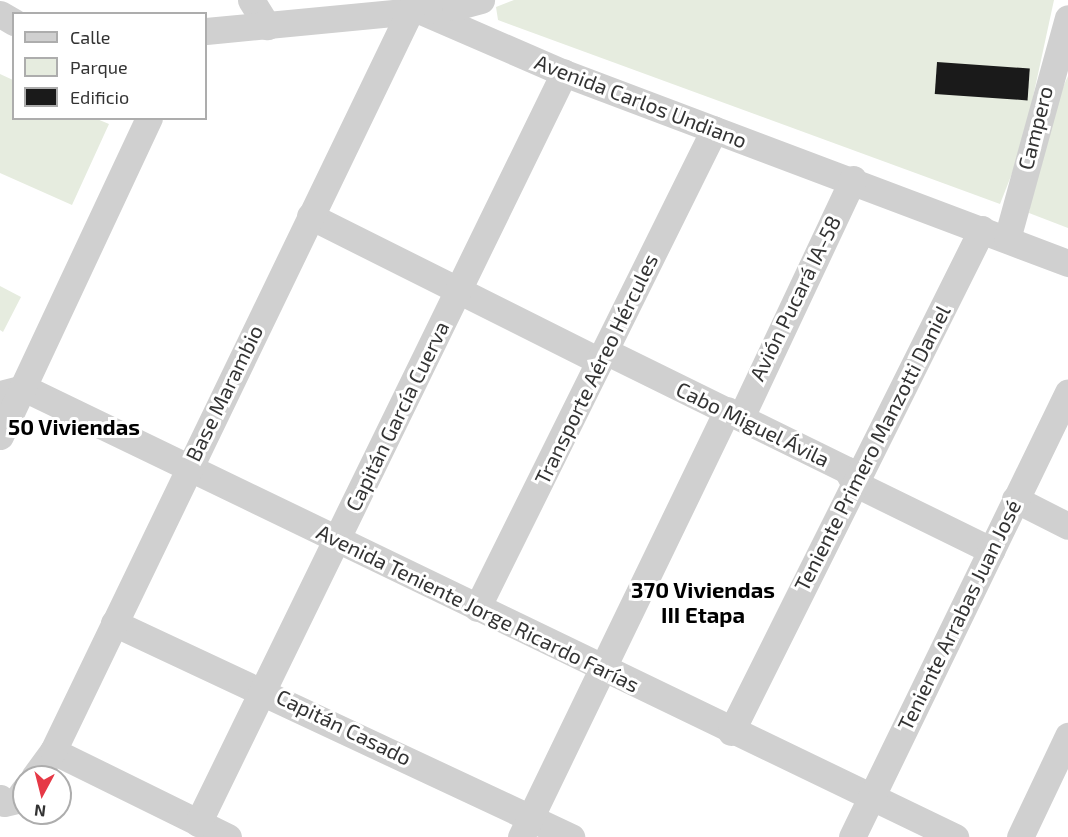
<!DOCTYPE html>
<meta charset="utf-8">
<style>
body{margin:0}
#map{position:relative;width:1068px;height:837px;overflow:hidden;background:#fff;font-family:"Exo 2",sans-serif}
div>[style]{position:absolute}
[style*='--x']{left:calc(var(--x)*1px);top:calc(var(--y)*1px);width:calc(var(--w)*1px);rotate:calc(var(--a)*1deg)}
.green>*{inset:0;background:#e6ecdf}
.building>*{inset:0;background:#1a1a1a;transform-origin:0 0}
.minor>*{height:27px;margin:-13.5px;padding:0 13.5px;transform-origin:13.5px;border-radius:13.5px;background:#d0d0d0}
span{translate:-50% -50%;white-space:nowrap;text-align:center;line-height:1.15;-webkit-text-stroke:6px #fff;paint-order:stroke}
.street-label{font-size:21px;color:#333}
.neighbourhood-label{font-size:22px;color:#000;font-weight:700}
.legend{position:absolute;left:12px;top:12px;width:195px;height:108px;box-sizing:border-box;background:#fff;border:2px solid #adadad;margin:0;padding:8px 10px;list-style:none;font-size:18px;color:#333}
.legend li{display:flex;align-items:center;gap:12px;height:30px}
.legend b{width:30px;border:2px solid #adadad}
.north{position:absolute;left:12px;top:765px;width:60px;height:60px;box-sizing:border-box;background:#fff;border:2px solid #adadad;border-radius:50%;rotate:187deg;font-size:16px;font-weight:700;line-height:24px;text-align:center;color:#333}
.north::after{content:'';display:block;margin:auto;width:21px;height:27px;background:#e63946;clip-path:polygon(50% 0,100% 100%,50% 72%,0 100%)}
</style>
<div id="map">
<div class="green">
<i style="clip-path:polygon(514px 0,1054px 0,1022px 148px,1000px 204px,498px 20px,496px 7px)"></i>
<i style="clip-path:polygon(0 74px,13px 80px,14px 118px,97px 119px,109px 124px,72px 205px,0 173px)"></i>
<i style="clip-path:polygon(1068px 76px,1068px 228px,1029px 213px,1041px 136px)"></i>
<i style="clip-path:polygon(0 286px,21px 297px,3px 332px,0 330px)"></i>
</div>
<div class="building">
<i style="left:937px;top:62px;width:93px;height:32px;rotate:4deg"></i>
</div>
<div class="minor">
<i style="--x:251;--y:0;--w:31;--a:58"></i>
<i style="--x:412;--y:7;--w:166;--a:23.5"></i>
<i style="--x:564;--y:73;--w:539;--a:20.66"></i>
<i style="--x:0;--y:14;--w:16;--a:30"></i>
<i style="--x:206;--y:31;--w:250;--a:-5.5"></i>
<i style="--x:455;--y:7;--w:27;--a:-15"></i>
<i style="--x:310;--y:216;--w:324;--a:26.6"></i>
<i style="--x:1007;--y:239;--w:229;--a:-74.6"></i>
<i style="--x:605;--y:351;--w:270;--a:26.2"></i>
<i style="--x:847;--y:470;--w:15;--a:62"></i>
<i style="--x:854;--y:483;--w:153;--a:26.1"></i>
<i style="--x:0;--y:394;--w:25;--a:-14"></i>
<i style="--x:24;--y:388;--w:1034;--a:25.75"></i>
<i style="--x:741;--y:417;--w:263;--a:-64.8"></i>
<i style="--x:0;--y:436;--w:351;--a:-64.9"></i>
<i style="--x:1015;--y:499;--w:59;--a:27"></i>
<i style="--x:477;--y:608;--w:534;--a:-63.63"></i>
<i style="--x:114;--y:623;--w:505;--a:25.09"></i>
<i style="--x:731;--y:732;--w:562;--a:-63.48"></i>
<i style="--x:53;--y:751;--w:195;--a:26.2"></i>
<i style="--x:34;--y:777;--w:32;--a:-54"></i>
<i style="--x:53;--y:751;--w:826;--a:-64.24"></i>
<i style="--x:0;--y:798;--w:6;--a:51"></i>
<i style="--x:4;--y:803;--w:13;--a:-13"></i>
<i style="--x:17;--y:800;--w:12;--a:-55"></i>
<i style="--x:198;--y:823;--w:835;--a:-63.99"></i>
<i style="--x:521;--y:837;--w:474;--a:-64.2"></i>
<i style="--x:852;--y:837;--w:494;--a:-64.1"></i>
<i style="--x:1020;--y:837;--w:112;--a:-64.6"></i>
</div>
<div class="street-label">
<span style="left:641px;top:101px;rotate:21deg">Avenida Carlos Undiano</span>
<span style="left:1035px;top:128px;rotate:-76deg">Campero</span>
<span style="left:795px;top:298px;rotate:-64deg">Avión Pucará IA-58</span>
<span style="left:596px;top:369px;rotate:-64deg">Transporte Aéreo Hércules</span>
<span style="left:224px;top:393px;rotate:-64deg">Base Marambio</span>
<span style="left:397px;top:416px;rotate:-64deg">Capitán García Cuerva</span>
<span style="left:753px;top:424px;rotate:26deg">Cabo Miguel Ávila</span>
<span style="left:872px;top:448px;rotate:-63deg">Teniente Primero Manzotti Daniel</span>
<span style="left:478px;top:608px;rotate:26deg">Avenida Teniente Jorge Ricardo Farías</span>
<span style="left:959px;top:615px;rotate:-64deg">Teniente Arrabas Juan José</span>
<span style="left:344px;top:727px;rotate:26deg">Capitán Casado</span>
</div>
<div class="neighbourhood-label">
<span style="left:74px;top:427px">50 Viviendas</span>
<span style="left:703px;top:602px">370 Viviendas<br>III Etapa</span>
</div>
<ul class="legend">
<li><b style="height:8px;background:#d0d0d0"></b>Calle</li>
<li><b style="height:16px;background:#e6ecdf"></b>Parque</li>
<li><b style="height:16px;background:#1a1a1a"></b>Edificio</li>
</ul>
<div class="north">N</div>
</div>
